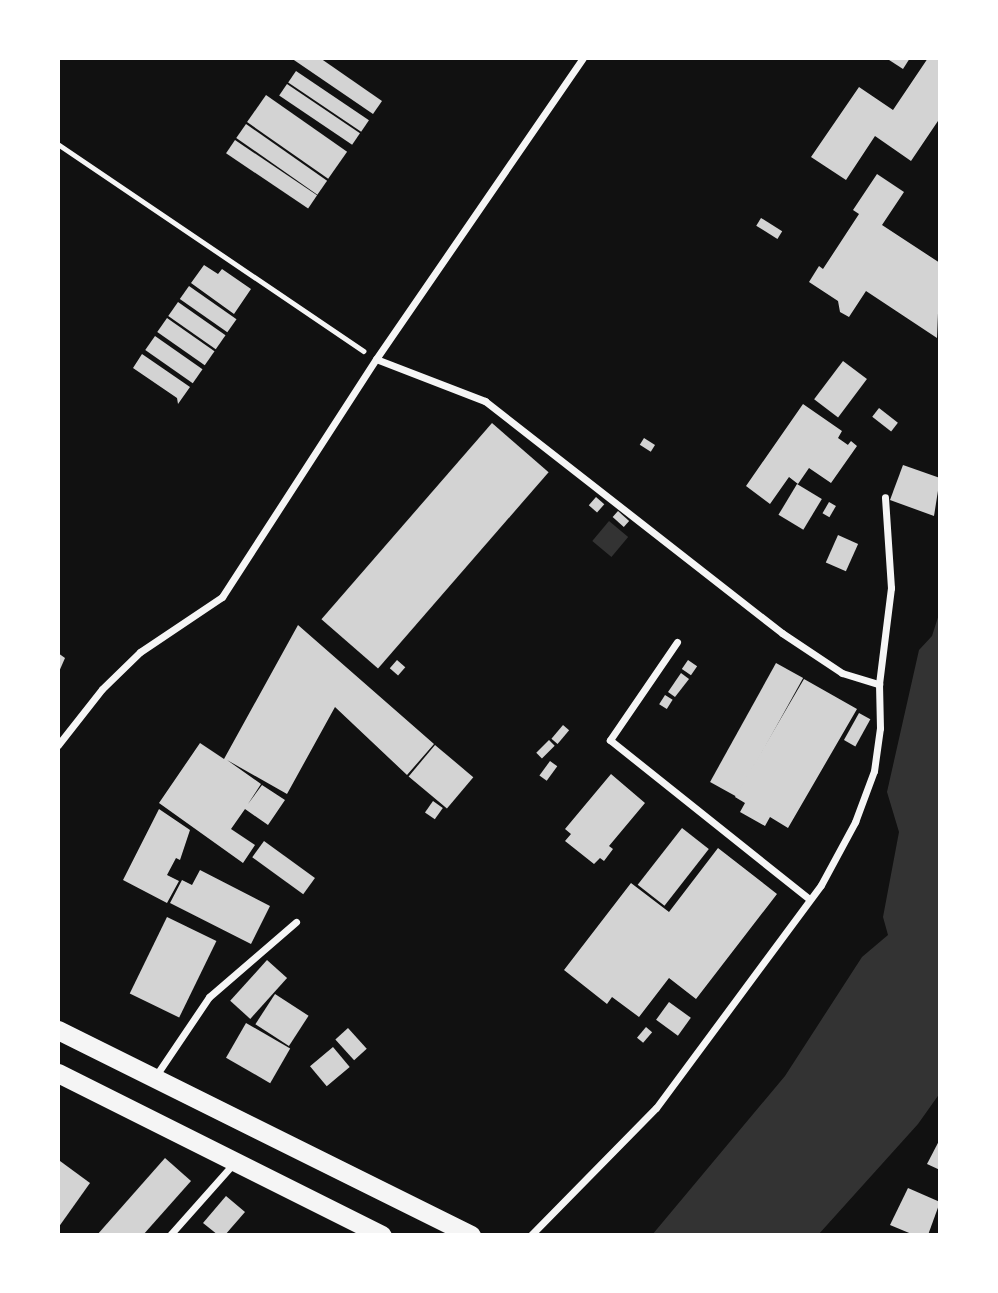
<!DOCTYPE html>
<style>
body{margin:0}
#map{position:relative;width:998px;height:1293px;overflow:hidden;background:#111;font-family:"Golos Text",sans-serif}
div>[style]{position:absolute}
[style*='--x']{left:calc(var(--x)*1px);top:calc(var(--y)*1px);width:calc(var(--w)*1px);rotate:calc(var(--a)*1deg)}
.water>*{inset:0;background:#333;transform-origin:0 0}
.building>*{inset:0;background:#d3d3d3;transform-origin:0 0}
.path>*{height:4.5px;margin:-2.25px;padding:0 2.25px;transform-origin:2.25px;border-radius:2.25px;background:#f5f5f5}
.minor>*{height:7px;margin:-3.5px;padding:0 3.5px;transform-origin:3.5px;border-radius:3.5px;background:#f5f5f5}
.trunk>*{height:19px;margin:-9.5px;padding:0 9.5px;transform-origin:9.5px;border-radius:9.5px;background:#f5f5f5}
span{translate:-50% -50%;white-space:nowrap;text-align:center;line-height:1.15;-webkit-text-stroke:7px #fff;paint-order:stroke}
.frame{position:absolute;inset:0;border:60px solid #fff;pointer-events:none}
</style>
<div id="map">
<div class="water">
<i style="left:609px;top:521px;width:25px;height:26px;rotate:40deg"></i>
<i style="clip-path:polygon(940px 611px,940px 1093px,918px 1124px,818px 1235px,652px 1235px,785px 1076px,862px 957px,888px 935px,883px 917px,899px 832px,887px 792px,919px 650px,932px 636px)"></i>
</div>
<div class="building">
<i style="clip-path:polygon(291px 58px,320px 58px,382px 101px,373px 114px)"></i>
<i style="clip-path:polygon(886px 58px,910px 58px,903px 69px)"></i>
<i style="clip-path:polygon(928px 58px,940px 58px,940px 118px,911px 161px,875px 136px,846px 180px,811px 157px,859px 87px,893px 110px)"></i>
<i style="left:296px;top:71px;width:88px;height:14px;rotate:34deg"></i>
<i style="left:287px;top:84px;width:88px;height:14px;rotate:34deg"></i>
<i style="left:266px;top:95px;width:99px;height:33px;rotate:35deg"></i>
<i style="left:246px;top:124px;width:99px;height:17px;rotate:35deg"></i>
<i style="left:235px;top:140px;width:99px;height:16px;rotate:34deg"></i>
<i style="clip-path:polygon(877px 174px,904px 192px,882px 225px,940px 263px,937px 338px,866px 291px,849px 317px,840px 312px,838px 301px,809px 282px,819px 266px,823px 269px,859px 214px,853px 210px)"></i>
<i style="left:761px;top:218px;width:25px;height:9px;rotate:32deg"></i>
<i style="clip-path:polygon(204px 265px,218px 274px,222px 269px,251px 289px,234px 314px,191px 283px)"></i>
<i style="left:189px;top:286px;width:58px;height:16px;rotate:35deg"></i>
<i style="left:178px;top:302px;width:58px;height:17px;rotate:35deg"></i>
<i style="left:167px;top:318px;width:58px;height:17px;rotate:35deg"></i>
<i style="left:155px;top:336px;width:58px;height:17px;rotate:35deg"></i>
<i style="clip-path:polygon(142px 354px,190px 387px,178px 404px,177px 398px,133px 368px)"></i>
<i style="left:843px;top:361px;width:30px;height:48px;rotate:37deg"></i>
<i style="clip-path:polygon(803px 404px,842px 431px,838px 438px,848px 445px,843px 451px,851px 441px,857px 446px,831px 483px,809px 468px,798px 484px,789px 477px,770px 504px,746px 486px)"></i>
<i style="left:879px;top:408px;width:24px;height:11px;rotate:38deg"></i>
<i style="left:492px;top:423px;width:75px;height:260px;rotate:41deg"></i>
<i style="left:644px;top:438px;width:13px;height:8px;rotate:32deg"></i>
<i style="clip-path:polygon(903px 465px,940px 478px,934px 516px,890px 500px)"></i>
<i style="left:797px;top:484px;width:29px;height:36px;rotate:31deg"></i>
<i style="left:596px;top:497px;width:11px;height:11px;rotate:41deg"></i>
<i style="left:829px;top:502px;width:8px;height:13px;rotate:30deg"></i>
<i style="left:618px;top:511px;width:15px;height:8px;rotate:42deg"></i>
<i style="left:838px;top:535px;width:22px;height:30px;rotate:24deg"></i>
<i style="clip-path:polygon(298px 625px,434px 744px,407px 775px,335px 707px,287px 794px,227px 760px,261px 784px,248px 804px,262px 785px,285px 800px,268px 825px,245px 809px,231px 829px,255px 845px,243px 863px,159px 803px,200px 743px,224px 759px)"></i>
<i style="clip-path:polygon(58px 653px,65px 658px,58px 674px)"></i>
<i style="left:397px;top:660px;width:11px;height:11px;rotate:41deg"></i>
<i style="left:688px;top:660px;width:11px;height:11px;rotate:34deg"></i>
<i style="left:776px;top:663px;width:31px;height:136px;rotate:29deg"></i>
<i style="clip-path:polygon(681px 673px,689px 679px,675px 697px,668px 692px)"></i>
<i style="clip-path:polygon(804px 679px,857px 709px,788px 828px,770px 817px,765px 826px,740px 812px,745px 803px,735px 797px)"></i>
<i style="left:665px;top:695px;width:9px;height:11px;rotate:32deg"></i>
<i style="left:859px;top:713px;width:13px;height:31px;rotate:29deg"></i>
<i style="left:563px;top:725px;width:8px;height:18px;rotate:40deg"></i>
<i style="left:549px;top:740px;width:8px;height:18px;rotate:45deg"></i>
<i style="left:435px;top:745px;width:50px;height:41px;rotate:40deg"></i>
<i style="left:550px;top:761px;width:9px;height:18px;rotate:36deg"></i>
<i style="clip-path:polygon(611px 774px,645px 803px,609px 846px,613px 849px,604px 861px,600px 858px,594px 864px,565px 841px,571px 834px,565px 829px)"></i>
<i style="left:433px;top:801px;width:12px;height:14px;rotate:35deg"></i>
<i style="clip-path:polygon(159px 809px,190px 830px,180px 860px,176px 858px,167px 875px,179px 881px,167px 903px,123px 880px)"></i>
<i style="left:682px;top:828px;width:34px;height:72px;rotate:38deg"></i>
<i style="left:264px;top:841px;width:63px;height:20px;rotate:36deg"></i>
<i style="clip-path:polygon(718px 848px,777px 894px,696px 999px,669px 978px,639px 1017px,612px 997px,607px 1004px,564px 970px,631px 883px,669px 912px)"></i>
<i style="clip-path:polygon(200px 870px,270px 906px,251px 944px,170px 903px,182px 880px,192px 885px)"></i>
<i style="left:167px;top:917px;width:55px;height:85px;rotate:26deg"></i>
<i style="left:267px;top:960px;width:27px;height:55px;rotate:42deg"></i>
<i style="left:275px;top:994px;width:40px;height:36px;rotate:33deg"></i>
<i style="left:669px;top:1002px;width:27px;height:22px;rotate:36deg"></i>
<i style="left:246px;top:1023px;width:51px;height:40px;rotate:30deg"></i>
<i style="left:646px;top:1027px;width:8px;height:14px;rotate:40deg"></i>
<i style="left:348px;top:1028px;width:28px;height:17px;rotate:48deg"></i>
<i style="left:333px;top:1047px;width:26px;height:30px;rotate:50deg"></i>
<i style="clip-path:polygon(940px 1139px,940px 1170px,927px 1164px)"></i>
<i style="clip-path:polygon(165px 1158px,191px 1181px,143px 1235px,97px 1235px)"></i>
<i style="clip-path:polygon(60px 1161px,90px 1183px,58px 1228px,58px 1164px)"></i>
<i style="clip-path:polygon(908px 1188px,940px 1202px,928px 1235px,914px 1235px,890px 1225px)"></i>
<i style="clip-path:polygon(226px 1196px,245px 1212px,225px 1235px,218px 1235px,203px 1223px)"></i>
</div>
<div class="path">
<i style="--x:58;--y:144;--w:369;--a:34.1"></i>
</div>
<div class="minor">
<i style="--x:376;--y:359;--w:117;--a:21.1"></i>
<i style="--x:485;--y:401;--w:377;--a:38"></i>
<i style="--x:782;--y:633;--w:72;--a:33.7"></i>
<i style="--x:842;--y:673;--w:39;--a:17"></i>
<i style="--x:677;--y:642;--w:119;--a:124.4"></i>
<i style="--x:610;--y:740;--w:255;--a:38.6"></i>
<i style="--x:58;--y:745;--w:71;--a:-51.8"></i>
<i style="--x:102;--y:689;--w:53;--a:-44.2"></i>
<i style="--x:140;--y:652;--w:99;--a:-33.9"></i>
<i style="--x:222;--y:597;--w:283;--a:-57.1"></i>
<i style="--x:376;--y:359;--w:365;--a:-55.5"></i>
<i style="--x:155;--y:1077;--w:97;--a:-56"></i>
<i style="--x:209;--y:997;--w:115;--a:-40.8"></i>
<i style="--x:170;--y:1235;--w:95;--a:-48.4"></i>
<i style="--x:531;--y:1235;--w:178;--a:-45.5"></i>
<i style="--x:656;--y:1108;--w:277;--a:-53.5"></i>
<i style="--x:821;--y:885;--w:72;--a:-61.6"></i>
<i style="--x:855;--y:822;--w:54;--a:-69.6"></i>
<i style="--x:874;--y:771;--w:43;--a:-82.1"></i>
<i style="--x:880;--y:728;--w:44;--a:-91.3"></i>
<i style="--x:879;--y:684;--w:97;--a:-82.9"></i>
<i style="--x:891;--y:588;--w:91;--a:-93.8"></i>
</div>
<div class="trunk">
<i style="--x:58;--y:1030;--w:461;--a:26.4"></i>
<i style="--x:58;--y:1073;--w:362;--a:26.6"></i>
</div>
<div class="frame"></div>
</div>
